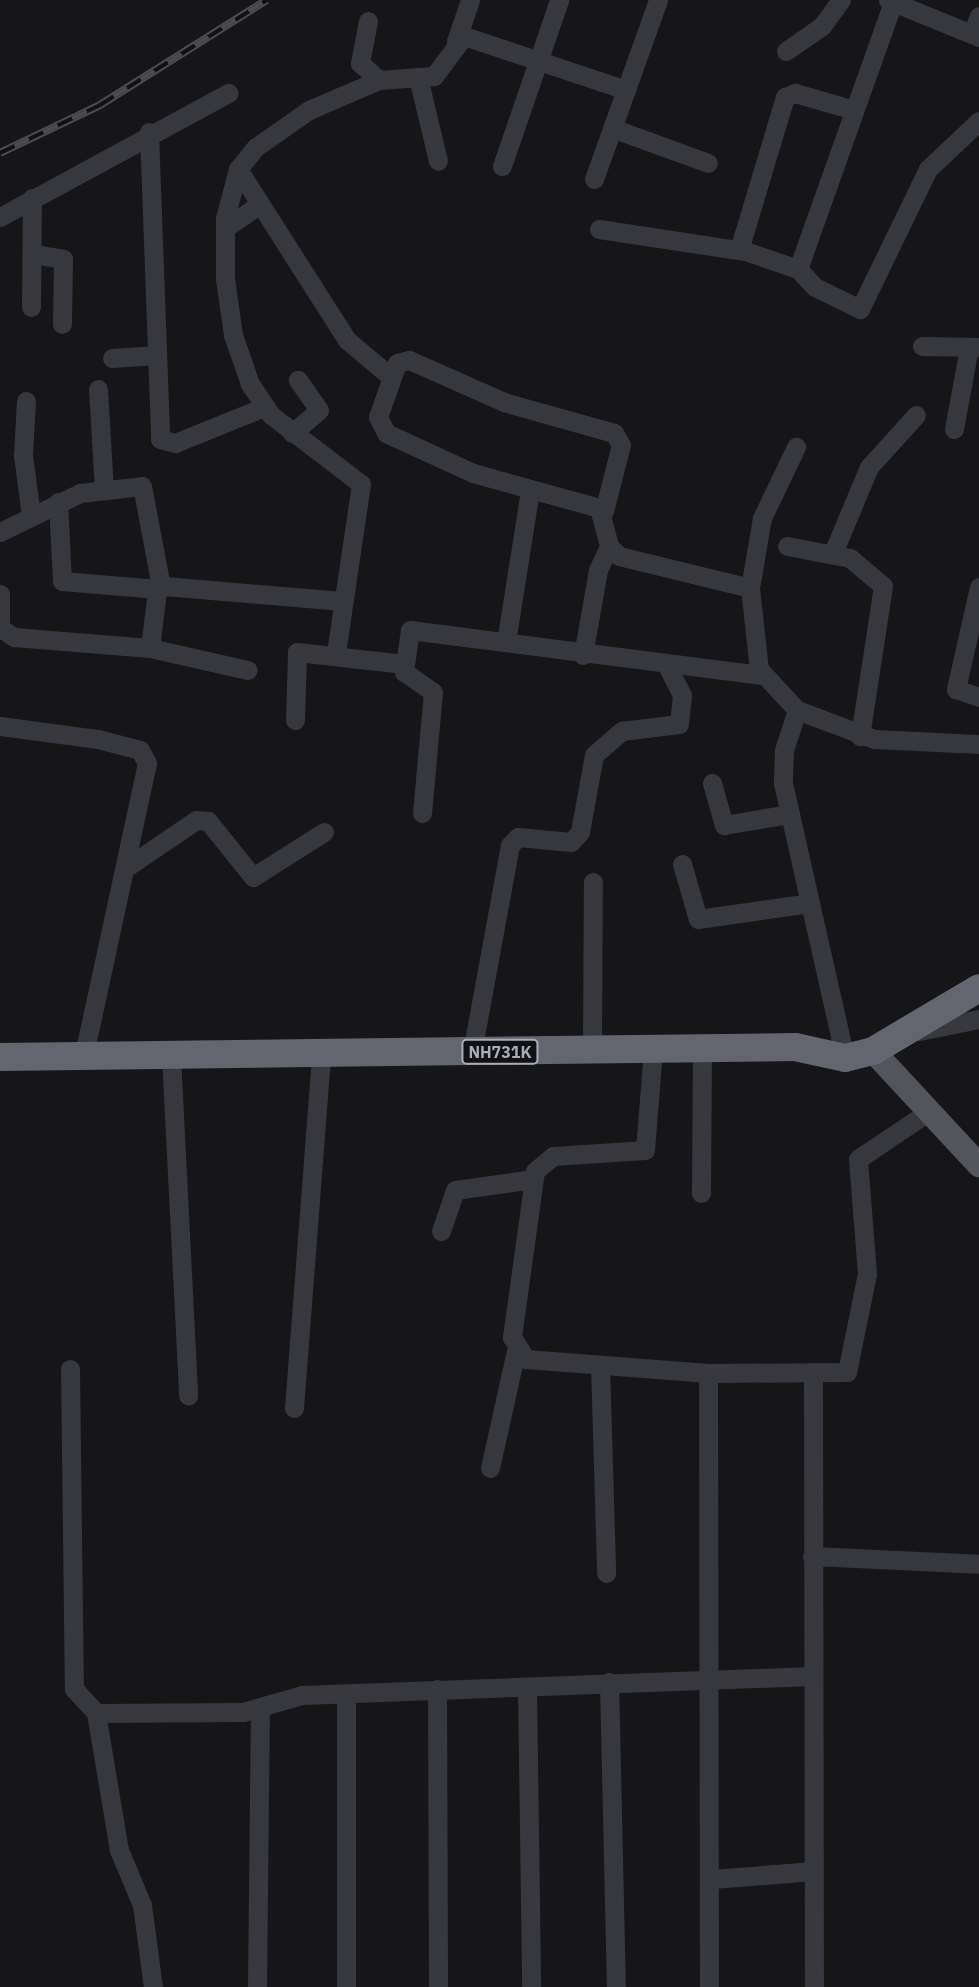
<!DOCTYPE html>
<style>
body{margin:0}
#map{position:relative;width:979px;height:1987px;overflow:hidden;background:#161618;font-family:"IBM Plex Sans",sans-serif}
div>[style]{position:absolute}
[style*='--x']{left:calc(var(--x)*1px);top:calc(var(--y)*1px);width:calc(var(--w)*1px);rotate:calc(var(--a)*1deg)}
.minor>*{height:19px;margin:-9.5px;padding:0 9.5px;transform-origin:9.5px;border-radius:9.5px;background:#37383d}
.major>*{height:24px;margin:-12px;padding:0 12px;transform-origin:12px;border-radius:12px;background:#53555c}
.highway>*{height:28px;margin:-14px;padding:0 14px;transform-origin:14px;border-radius:14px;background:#63666e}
.rail>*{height:8px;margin-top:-4px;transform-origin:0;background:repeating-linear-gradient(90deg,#111113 0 16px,#4a4c52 0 32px);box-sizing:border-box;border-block:2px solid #4a4c52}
span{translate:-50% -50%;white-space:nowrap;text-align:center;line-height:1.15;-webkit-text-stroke:6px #111113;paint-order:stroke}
.shield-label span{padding:2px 5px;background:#111113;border:2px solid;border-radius:5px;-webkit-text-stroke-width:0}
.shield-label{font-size:16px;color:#a8adb8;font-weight:700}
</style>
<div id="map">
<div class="minor">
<i style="--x:888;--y:0;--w:98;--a:22.1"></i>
<i style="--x:368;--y:21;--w:43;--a:100.8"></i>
<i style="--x:360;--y:63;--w:25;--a:42"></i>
<i style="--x:972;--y:34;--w:19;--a:-69"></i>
<i style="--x:456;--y:41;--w:43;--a:-71.1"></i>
<i style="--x:786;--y:51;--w:44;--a:-34.8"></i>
<i style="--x:822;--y:26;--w:32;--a:-54"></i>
<i style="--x:418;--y:77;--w:86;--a:76.6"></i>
<i style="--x:612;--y:128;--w:102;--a:20"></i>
<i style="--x:149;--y:132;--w:307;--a:87.9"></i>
<i style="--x:160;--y:439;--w:16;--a:15"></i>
<i style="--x:175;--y:443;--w:96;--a:-22"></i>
<i style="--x:502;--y:166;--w:176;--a:-71"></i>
<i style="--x:238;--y:169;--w:203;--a:57.5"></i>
<i style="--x:347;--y:340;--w:57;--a:40.1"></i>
<i style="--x:594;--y:179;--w:190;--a:-70.3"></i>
<i style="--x:0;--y:217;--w:260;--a:-28.5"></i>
<i style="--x:225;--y:228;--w:42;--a:-34.4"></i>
<i style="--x:599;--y:229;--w:148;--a:8.6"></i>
<i style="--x:745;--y:251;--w:56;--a:18.8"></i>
<i style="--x:798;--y:269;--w:25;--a:47"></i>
<i style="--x:815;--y:287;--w:50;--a:26.1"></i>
<i style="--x:860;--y:309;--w:156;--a:-64.1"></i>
<i style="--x:928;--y:169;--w:70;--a:-43.3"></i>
<i style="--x:739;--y:250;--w:160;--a:-73.3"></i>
<i style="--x:785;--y:97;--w:11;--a:-22"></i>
<i style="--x:795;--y:93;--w:61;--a:16.1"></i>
<i style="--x:33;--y:254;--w:30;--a:9"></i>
<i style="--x:63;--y:259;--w:65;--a:90.9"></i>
<i style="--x:798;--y:269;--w:283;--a:-70.4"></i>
<i style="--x:31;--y:307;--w:109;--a:-89.5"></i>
<i style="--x:922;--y:346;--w:57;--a:1"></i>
<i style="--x:112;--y:358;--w:44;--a:-3.9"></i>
<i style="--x:98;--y:389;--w:100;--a:86.6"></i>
<i style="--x:26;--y:401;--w:54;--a:93.2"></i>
<i style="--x:23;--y:455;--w:62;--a:82.5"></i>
<i style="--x:954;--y:429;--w:83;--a:-79.6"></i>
<i style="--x:292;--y:433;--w:35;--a:-40"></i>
<i style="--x:319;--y:410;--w:37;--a:-125"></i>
<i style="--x:58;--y:502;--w:79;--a:87.1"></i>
<i style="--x:62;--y:581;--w:96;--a:4.8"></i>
<i style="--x:604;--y:511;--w:68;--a:-75.6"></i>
<i style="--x:621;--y:445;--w:14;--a:-120"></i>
<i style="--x:614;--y:433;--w:114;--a:-164.3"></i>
<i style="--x:504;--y:402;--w:104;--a:-156.1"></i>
<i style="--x:409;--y:360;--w:12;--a:166"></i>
<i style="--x:397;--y:363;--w:57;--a:109.4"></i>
<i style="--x:378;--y:417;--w:18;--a:63"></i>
<i style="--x:386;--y:433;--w:96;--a:24.7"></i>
<i style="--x:473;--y:473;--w:131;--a:15.5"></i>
<i style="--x:599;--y:508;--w:39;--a:75"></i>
<i style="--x:609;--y:546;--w:14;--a:45"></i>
<i style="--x:619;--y:556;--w:135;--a:13.7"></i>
<i style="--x:750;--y:588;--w:81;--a:83.7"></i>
<i style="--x:759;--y:669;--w:56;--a:47.2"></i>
<i style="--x:797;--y:710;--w:82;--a:20.6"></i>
<i style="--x:874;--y:739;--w:105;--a:2.7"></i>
<i style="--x:0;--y:532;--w:89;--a:-26"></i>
<i style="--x:80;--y:493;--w:62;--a:-6.4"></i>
<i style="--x:142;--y:486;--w:103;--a:79.3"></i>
<i style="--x:787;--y:546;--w:64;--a:10.8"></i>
<i style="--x:850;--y:558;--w:43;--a:40.3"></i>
<i style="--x:883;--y:586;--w:152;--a:98.7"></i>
<i style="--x:833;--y:553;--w:93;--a:-67.3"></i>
<i style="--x:869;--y:467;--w:70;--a:-47.9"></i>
<i style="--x:979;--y:587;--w:105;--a:102.7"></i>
<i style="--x:956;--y:689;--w:24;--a:19"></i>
<i style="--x:750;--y:588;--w:71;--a:-80.3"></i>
<i style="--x:762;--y:518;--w:79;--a:-64.4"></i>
<i style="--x:0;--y:594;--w:28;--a:90"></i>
<i style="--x:0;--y:628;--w:17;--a:33"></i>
<i style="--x:14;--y:637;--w:136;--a:4.6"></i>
<i style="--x:150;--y:648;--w:100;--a:12.7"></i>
<i style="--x:506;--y:642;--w:154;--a:-81"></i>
<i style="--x:150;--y:648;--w:57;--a:-83"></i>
<i style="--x:157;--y:591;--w:9;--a:-36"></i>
<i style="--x:164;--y:586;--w:179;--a:4.8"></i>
<i style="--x:336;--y:653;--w:171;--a:-81.6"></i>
<i style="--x:361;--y:484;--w:113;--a:-142.5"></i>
<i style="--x:271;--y:415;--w:37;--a:-124"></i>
<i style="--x:250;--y:384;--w:52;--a:-109.1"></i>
<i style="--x:233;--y:335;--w:57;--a:-98.1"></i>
<i style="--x:225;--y:279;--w:61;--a:-90"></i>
<i style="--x:225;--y:218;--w:51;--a:-75.1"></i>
<i style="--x:238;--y:169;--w:28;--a:-51"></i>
<i style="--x:256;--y:147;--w:65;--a:-34.9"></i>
<i style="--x:309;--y:110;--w:76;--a:-23.2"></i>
<i style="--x:379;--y:80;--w:55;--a:-4.2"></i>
<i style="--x:434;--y:76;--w:50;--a:-53.1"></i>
<i style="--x:464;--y:36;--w:171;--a:18.4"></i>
<i style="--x:583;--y:655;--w:86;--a:-80"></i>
<i style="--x:598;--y:570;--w:26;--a:-65"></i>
<i style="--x:797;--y:710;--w:42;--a:108"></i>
<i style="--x:784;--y:750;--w:33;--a:92"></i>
<i style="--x:783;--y:783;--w:282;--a:77.3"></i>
<i style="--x:295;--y:720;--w:68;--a:-88.3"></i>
<i style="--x:297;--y:652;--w:108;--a:6.4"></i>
<i style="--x:0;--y:726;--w:99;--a:7.6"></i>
<i style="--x:98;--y:739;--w:43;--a:14.7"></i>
<i style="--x:140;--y:750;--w:15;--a:62"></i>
<i style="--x:147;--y:763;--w:302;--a:102.2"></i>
<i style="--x:712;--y:783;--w:44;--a:74.1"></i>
<i style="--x:724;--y:825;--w:67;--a:-9.5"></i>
<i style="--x:422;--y:813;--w:121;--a:-84.8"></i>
<i style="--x:433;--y:692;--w:35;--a:-145"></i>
<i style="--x:404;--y:672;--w:42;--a:-81.9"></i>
<i style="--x:410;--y:630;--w:355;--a:7.3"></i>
<i style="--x:682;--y:864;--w:57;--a:73.8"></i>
<i style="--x:698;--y:919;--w:113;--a:-8.1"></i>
<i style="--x:124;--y:869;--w:87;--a:-34.2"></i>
<i style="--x:196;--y:820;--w:12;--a:5"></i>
<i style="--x:208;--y:821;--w:72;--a:51.2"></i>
<i style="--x:253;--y:877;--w:84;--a:-32.4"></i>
<i style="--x:919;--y:1031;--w:61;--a:-11.3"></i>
<i style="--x:592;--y:1050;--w:168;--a:-89.7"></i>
<i style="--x:653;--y:1050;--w:100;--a:94.6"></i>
<i style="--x:645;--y:1150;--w:92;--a:176.3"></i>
<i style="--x:553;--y:1156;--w:23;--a:140"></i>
<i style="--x:535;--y:1171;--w:168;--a:97.9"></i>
<i style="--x:512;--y:1337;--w:26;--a:58"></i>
<i style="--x:526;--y:1359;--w:183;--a:4.4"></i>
<i style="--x:708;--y:1373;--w:139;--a:-0.4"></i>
<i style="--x:847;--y:1372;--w:100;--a:-78.5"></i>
<i style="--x:867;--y:1274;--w:115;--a:-94.5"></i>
<i style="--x:858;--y:1159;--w:84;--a:-33.9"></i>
<i style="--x:472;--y:1052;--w:210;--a:-79.6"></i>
<i style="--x:510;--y:845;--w:11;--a:-45"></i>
<i style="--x:518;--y:837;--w:53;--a:5.4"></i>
<i style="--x:571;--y:842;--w:13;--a:-48"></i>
<i style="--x:580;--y:832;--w:78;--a:-79.7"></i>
<i style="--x:594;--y:755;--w:37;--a:-41"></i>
<i style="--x:622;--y:731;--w:57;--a:-7"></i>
<i style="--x:679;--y:724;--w:29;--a:-84"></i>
<i style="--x:682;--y:695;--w:33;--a:-117"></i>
<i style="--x:171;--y:1056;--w:340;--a:87.1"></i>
<i style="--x:701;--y:1193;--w:144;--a:-89.6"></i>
<i style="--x:441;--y:1231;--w:43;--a:-71.1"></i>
<i style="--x:455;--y:1190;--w:79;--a:-8"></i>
<i style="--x:600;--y:1365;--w:208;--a:88.3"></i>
<i style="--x:70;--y:1369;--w:320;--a:89.3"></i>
<i style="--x:74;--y:1689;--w:33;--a:47"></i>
<i style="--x:96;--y:1713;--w:147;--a:-0.4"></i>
<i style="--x:243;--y:1712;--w:61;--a:-16.1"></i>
<i style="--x:302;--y:1695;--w:510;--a:-2.13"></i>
<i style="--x:708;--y:1373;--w:614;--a:89.91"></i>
<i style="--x:813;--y:1375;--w:612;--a:89.91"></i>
<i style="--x:294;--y:1408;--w:353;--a:-85.6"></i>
<i style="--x:490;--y:1468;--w:120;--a:-77.5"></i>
<i style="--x:812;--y:1556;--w:167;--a:2.7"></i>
<i style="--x:609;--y:1682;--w:305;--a:88.7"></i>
<i style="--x:527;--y:1687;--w:300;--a:89.2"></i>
<i style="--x:437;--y:1689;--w:298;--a:89.8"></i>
<i style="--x:96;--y:1713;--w:139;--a:80.5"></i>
<i style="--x:119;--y:1850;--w:60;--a:67.3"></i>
<i style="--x:142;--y:1905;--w:83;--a:82.4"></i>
<i style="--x:712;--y:1879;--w:102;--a:-4.5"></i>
<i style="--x:257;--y:1987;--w:279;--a:-89.4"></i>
<i style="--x:346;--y:1987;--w:293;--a:-90"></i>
</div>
<div class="major">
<i style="--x:873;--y:1051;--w:156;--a:47.1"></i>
</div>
<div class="highway">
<i style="--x:0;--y:1057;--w:795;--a:-0.72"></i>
<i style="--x:795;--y:1047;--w:51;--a:12.4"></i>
<i style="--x:845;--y:1058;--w:29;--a:-14"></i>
<i style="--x:873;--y:1051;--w:123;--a:-30.7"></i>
</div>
<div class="rail">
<i style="--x:0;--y:153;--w:111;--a:-25.6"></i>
<i style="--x:100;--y:105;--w:197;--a:-32.2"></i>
</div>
<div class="shield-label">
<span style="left:500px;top:1052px">NH731K</span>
</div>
</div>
